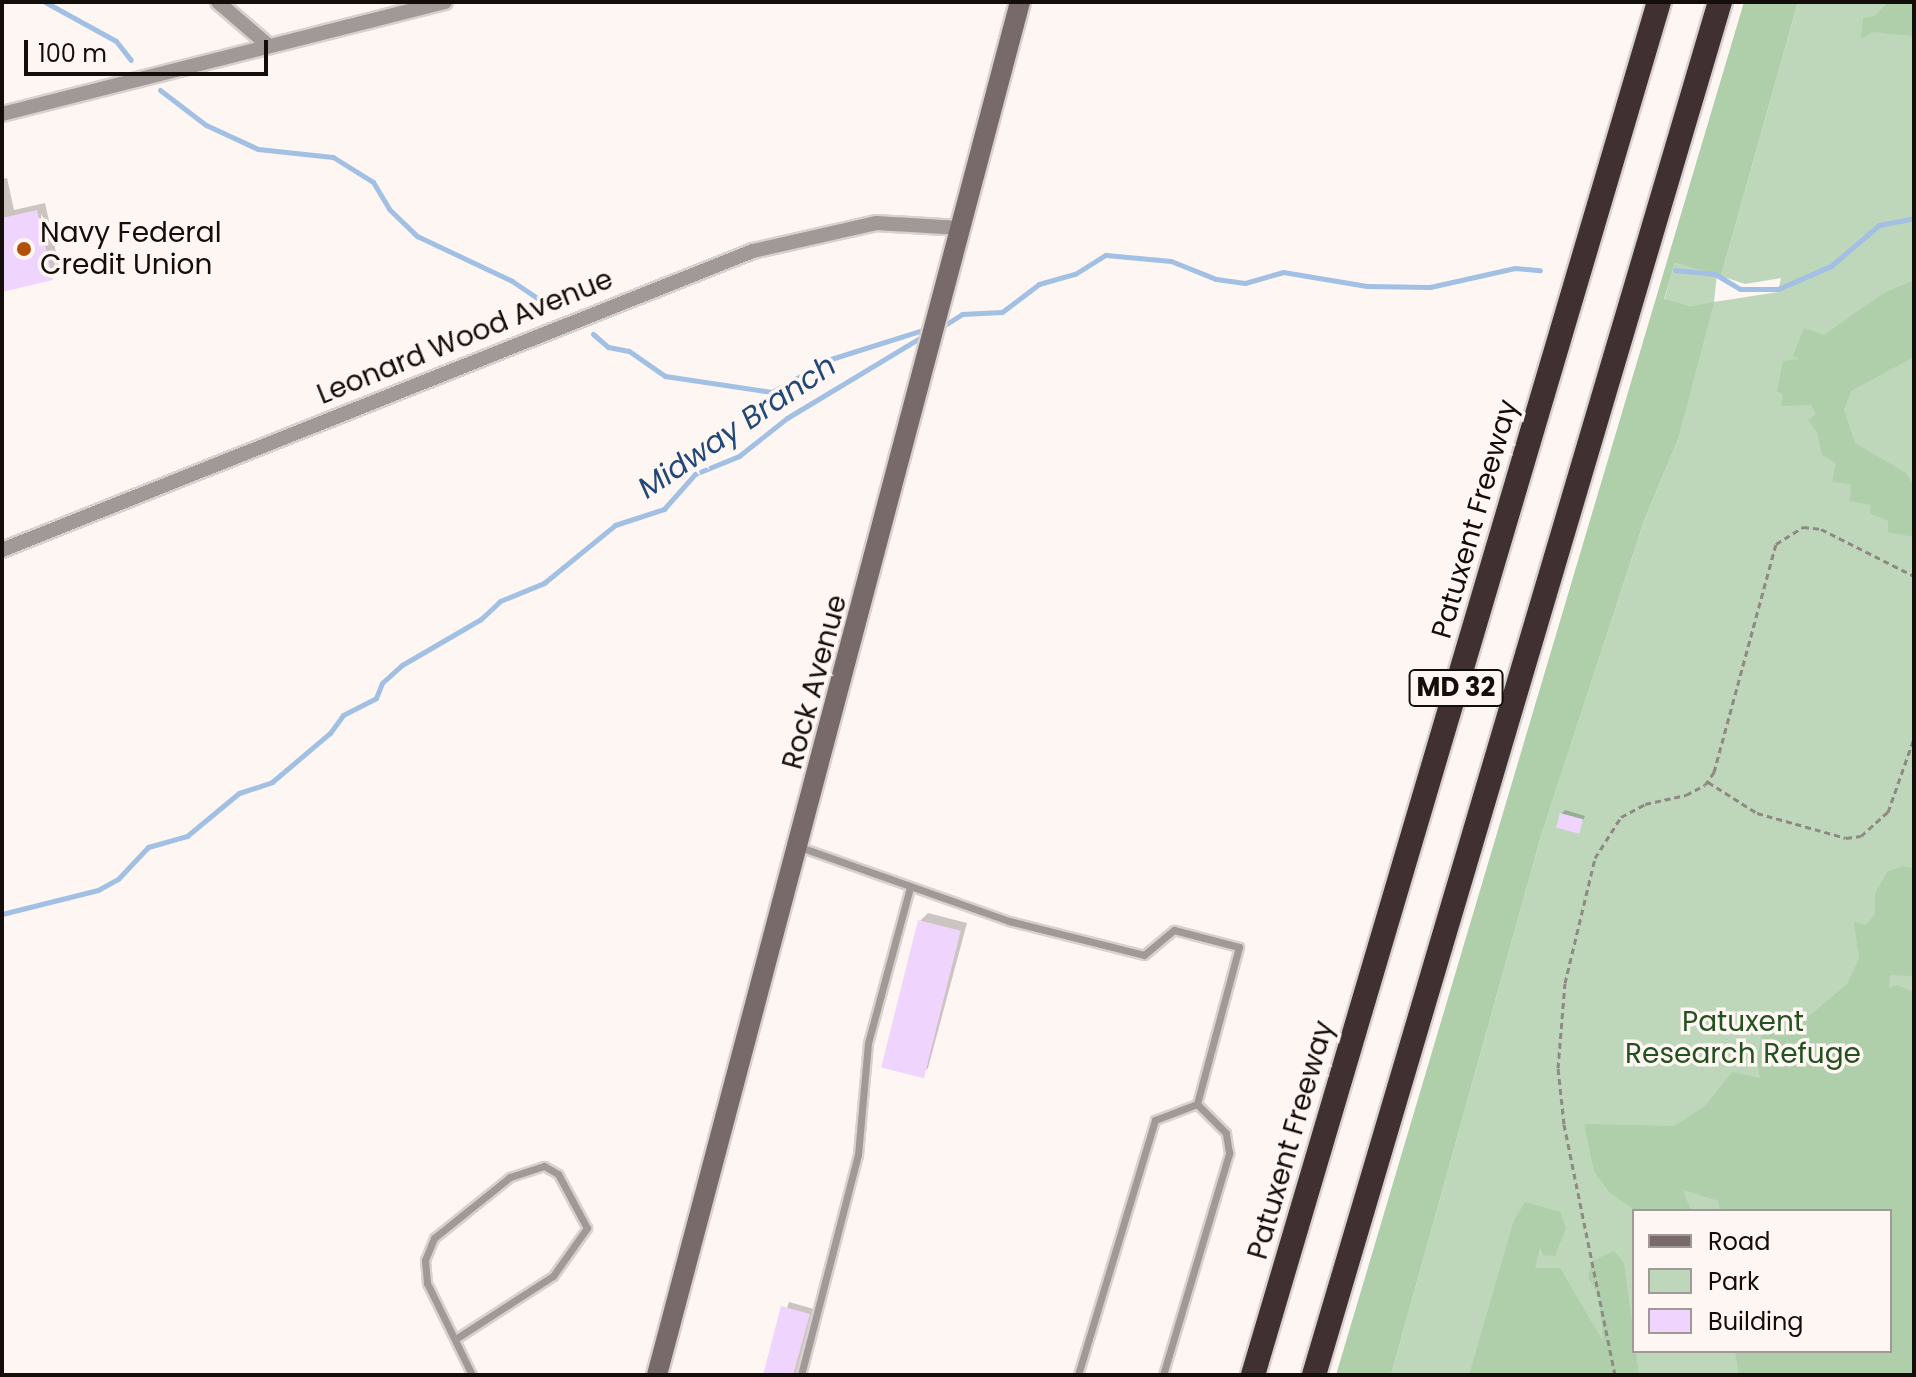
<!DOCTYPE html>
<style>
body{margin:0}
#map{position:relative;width:1916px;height:1377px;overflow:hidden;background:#fef6f2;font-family:Poppins,sans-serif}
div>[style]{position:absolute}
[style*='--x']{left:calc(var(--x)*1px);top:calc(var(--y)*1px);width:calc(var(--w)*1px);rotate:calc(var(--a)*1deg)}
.green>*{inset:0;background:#bed7ba}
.forest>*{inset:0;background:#aecfaa}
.shadow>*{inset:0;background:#0003}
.stream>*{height:5px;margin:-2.5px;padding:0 2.5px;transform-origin:2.5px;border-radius:2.5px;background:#a2bfe4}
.building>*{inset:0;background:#efd5fe;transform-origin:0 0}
.path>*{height:3px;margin-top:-1.5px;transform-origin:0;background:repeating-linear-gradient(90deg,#8f8885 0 6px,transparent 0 10px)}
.roads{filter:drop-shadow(2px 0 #d9d1cd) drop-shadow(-2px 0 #d9d1cd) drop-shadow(0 2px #d9d1cd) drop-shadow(0 -2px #d9d1cd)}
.lane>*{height:7px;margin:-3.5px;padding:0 3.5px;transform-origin:3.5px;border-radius:3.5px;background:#a19898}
.street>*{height:14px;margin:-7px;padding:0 7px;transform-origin:7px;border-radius:7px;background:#a19898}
.secondary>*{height:20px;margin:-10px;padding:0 10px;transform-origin:10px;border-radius:10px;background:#786a6b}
.highway>*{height:24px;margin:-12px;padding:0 12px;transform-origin:12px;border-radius:12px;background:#413032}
.dots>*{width:22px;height:22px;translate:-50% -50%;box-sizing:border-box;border:4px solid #fef6f2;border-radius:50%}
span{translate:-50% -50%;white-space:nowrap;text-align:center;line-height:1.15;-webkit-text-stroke:7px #fef6f2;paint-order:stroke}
.shield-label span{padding:2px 6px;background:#fef6f2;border:2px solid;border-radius:6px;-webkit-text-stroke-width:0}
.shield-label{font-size:26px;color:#140e0b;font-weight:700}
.poi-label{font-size:28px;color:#140e0b}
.left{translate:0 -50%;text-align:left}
.street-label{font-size:28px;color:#140e0b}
.park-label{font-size:28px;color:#245120}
.water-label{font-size:30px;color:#214878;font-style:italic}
.frame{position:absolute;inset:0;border:4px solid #140e0b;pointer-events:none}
.legend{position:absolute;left:1632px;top:1209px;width:260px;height:144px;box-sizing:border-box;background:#fef6f2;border:2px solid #a09996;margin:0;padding:10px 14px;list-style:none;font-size:24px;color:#140e0b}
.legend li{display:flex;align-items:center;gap:16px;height:40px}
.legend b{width:40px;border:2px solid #a09996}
.scale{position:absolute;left:24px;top:40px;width:244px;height:36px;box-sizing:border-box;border:4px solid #140e0b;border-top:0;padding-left:10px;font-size:24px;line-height:28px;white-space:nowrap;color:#140e0b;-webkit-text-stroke:6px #fef6f2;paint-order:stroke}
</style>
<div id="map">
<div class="green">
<i style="clip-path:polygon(evenodd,1798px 2px,1914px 2px,1914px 1375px,1391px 1375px,1541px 836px,1644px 521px,1679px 437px,1713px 303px,1690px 306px,1664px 300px,1675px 263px,1717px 274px,1714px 302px,1778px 292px,1781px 278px,1745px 284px,1721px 276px,1798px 2px,1634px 1211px,1890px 1211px,1890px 1351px,1634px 1351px,1634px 1211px)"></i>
</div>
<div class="forest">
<i style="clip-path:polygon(1744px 2px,1798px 2px,1721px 276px,1675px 263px,1664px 299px,1690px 306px,1714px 302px,1679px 437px,1644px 521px,1541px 836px,1391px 1375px,1336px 1375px)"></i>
<i style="clip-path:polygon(1888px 2px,1914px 2px,1914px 36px,1873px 32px,1861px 39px,1863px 18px,1875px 16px)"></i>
<i style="clip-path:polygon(1914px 280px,1914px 357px,1851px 391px,1844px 410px,1855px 443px,1906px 473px,1914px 486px,1914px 537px,1888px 532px,1888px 521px,1870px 513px,1871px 505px,1850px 501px,1851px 484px,1832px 482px,1836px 463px,1822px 455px,1817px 432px,1808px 420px,1816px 414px,1811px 405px,1781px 406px,1783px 395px,1777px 391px,1783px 361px,1800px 359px,1793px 356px,1804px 328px,1824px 335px,1882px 294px)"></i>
<i style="clip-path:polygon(1903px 866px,1914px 869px,1914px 976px,1890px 975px,1889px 988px,1897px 985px,1914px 992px,1914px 1375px,1739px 1375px,1735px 1351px,1890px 1351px,1890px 1211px,1719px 1211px,1719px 1201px,1683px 1190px,1691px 1211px,1636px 1211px,1609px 1192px,1594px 1171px,1584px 1124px,1674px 1126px,1705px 1106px,1732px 1072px,1760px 1078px,1757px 1060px,1762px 1034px,1796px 1027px,1847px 984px,1859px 959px,1854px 922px,1866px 925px,1875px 914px,1875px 894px,1887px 872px)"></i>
<i style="clip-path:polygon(1525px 1202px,1560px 1212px,1566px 1228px,1555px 1256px,1543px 1255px,1540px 1247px,1535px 1268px,1560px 1268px,1603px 1341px,1599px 1295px,1588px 1278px,1592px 1261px,1614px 1251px,1624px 1263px,1639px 1375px,1469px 1375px,1514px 1220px)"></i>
</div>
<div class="shadow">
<i style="clip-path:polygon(7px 178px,14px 210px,45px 203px,60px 270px,52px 278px,2px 290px,2px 179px)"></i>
<i style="clip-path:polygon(1565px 810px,1585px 816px,1578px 832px,1561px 814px)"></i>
<i style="clip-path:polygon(928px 913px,967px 923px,928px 1068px,920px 1076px,920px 921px)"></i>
<i style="clip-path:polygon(789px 1302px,814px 1309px,796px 1375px,765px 1375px)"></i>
</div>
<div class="stream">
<i style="--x:45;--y:2;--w:81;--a:28.8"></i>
<i style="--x:116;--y:41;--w:24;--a:52"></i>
<i style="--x:160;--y:90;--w:58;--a:37.3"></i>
<i style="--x:206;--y:125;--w:57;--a:24.8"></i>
<i style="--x:258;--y:149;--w:75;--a:6.1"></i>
<i style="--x:333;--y:157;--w:47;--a:32"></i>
<i style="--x:373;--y:182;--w:31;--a:59"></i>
<i style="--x:389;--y:209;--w:39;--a:44"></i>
<i style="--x:417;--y:236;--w:105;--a:25.3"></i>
<i style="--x:512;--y:281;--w:52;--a:34"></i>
<i style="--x:1675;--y:270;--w:40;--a:5.7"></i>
<i style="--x:1715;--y:274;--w:29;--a:31"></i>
<i style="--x:1740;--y:289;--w:38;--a:0"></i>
<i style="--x:1778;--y:289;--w:58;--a:-23.5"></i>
<i style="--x:1831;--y:266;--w:63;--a:-40.5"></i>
<i style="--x:1879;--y:225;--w:36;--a:-11"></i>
<i style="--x:940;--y:328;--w:26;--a:-32"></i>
<i style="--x:962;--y:314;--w:40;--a:-2.9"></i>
<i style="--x:1002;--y:312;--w:46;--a:-37.1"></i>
<i style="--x:1039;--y:284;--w:37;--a:-16"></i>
<i style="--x:1075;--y:274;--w:36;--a:-32"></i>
<i style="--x:1106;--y:255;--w:65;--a:5.3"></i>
<i style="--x:1171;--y:261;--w:48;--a:21.8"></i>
<i style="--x:1216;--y:279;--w:29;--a:8"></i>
<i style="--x:1245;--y:283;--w:40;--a:-16"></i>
<i style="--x:1283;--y:272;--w:85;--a:9.5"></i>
<i style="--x:1367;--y:286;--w:63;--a:0.9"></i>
<i style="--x:1430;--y:287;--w:87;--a:-12.6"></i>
<i style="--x:1515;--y:268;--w:25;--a:5"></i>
<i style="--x:593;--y:334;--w:20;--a:41"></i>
<i style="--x:608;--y:347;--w:21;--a:11"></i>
<i style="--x:629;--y:351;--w:44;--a:34.8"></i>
<i style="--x:665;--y:376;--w:108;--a:8.5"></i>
<i style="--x:772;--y:392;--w:68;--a:-29.2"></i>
<i style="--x:831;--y:359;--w:100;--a:-17.5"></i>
<i style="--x:2;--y:914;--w:99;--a:-14"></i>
<i style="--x:98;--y:890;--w:23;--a:-29"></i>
<i style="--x:118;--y:879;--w:44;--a:-46.8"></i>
<i style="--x:148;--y:847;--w:41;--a:-15.8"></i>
<i style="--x:187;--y:836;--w:67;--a:-39.6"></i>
<i style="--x:239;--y:793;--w:35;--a:-18"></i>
<i style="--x:272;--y:782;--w:76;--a:-40.2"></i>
<i style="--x:330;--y:733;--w:22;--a:-54"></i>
<i style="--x:343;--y:715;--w:37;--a:-27"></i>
<i style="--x:376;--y:698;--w:16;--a:-68"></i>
<i style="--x:382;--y:683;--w:27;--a:-42"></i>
<i style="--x:402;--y:665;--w:91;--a:-30.2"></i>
<i style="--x:481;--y:619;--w:26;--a:-43"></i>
<i style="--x:500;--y:601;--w:48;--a:-22.2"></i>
<i style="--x:544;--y:583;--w:92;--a:-39.2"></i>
<i style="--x:615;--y:525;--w:52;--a:-18.1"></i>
<i style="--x:664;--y:509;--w:47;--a:-48.5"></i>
<i style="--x:695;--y:474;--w:48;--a:-22.2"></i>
<i style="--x:739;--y:456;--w:61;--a:-38.4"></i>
<i style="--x:787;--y:418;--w:165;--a:-31.1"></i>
</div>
<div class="building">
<i style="clip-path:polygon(37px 210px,53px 280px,2px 292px,2px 218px)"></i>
<i style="left:1560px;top:813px;width:24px;height:15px;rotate:15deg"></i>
<i style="left:918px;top:920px;width:44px;height:152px;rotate:14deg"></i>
<i style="clip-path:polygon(781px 1306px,810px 1314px,793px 1375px,763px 1375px)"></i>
</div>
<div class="path">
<i style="--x:1708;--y:782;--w:58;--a:32.3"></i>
<i style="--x:1757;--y:813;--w:92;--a:15.7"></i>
<i style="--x:1846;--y:838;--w:15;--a:-8"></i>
<i style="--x:1861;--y:836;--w:36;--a:-42"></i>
<i style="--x:1888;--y:812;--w:78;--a:-70.6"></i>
<i style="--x:1615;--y:1375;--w:256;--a:-101.5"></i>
<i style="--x:1564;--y:1124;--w:56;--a:-96.1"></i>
<i style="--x:1558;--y:1068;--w:85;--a:-85.3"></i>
<i style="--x:1565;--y:983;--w:129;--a:-76.5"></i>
<i style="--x:1595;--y:858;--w:49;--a:-57.6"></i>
<i style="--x:1621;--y:817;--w:27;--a:-28"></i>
<i style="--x:1645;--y:804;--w:42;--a:-12.4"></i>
<i style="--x:1686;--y:795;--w:21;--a:-28"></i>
<i style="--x:1705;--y:785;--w:16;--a:-55"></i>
<i style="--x:1714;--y:772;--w:236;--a:-74.8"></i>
<i style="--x:1776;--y:544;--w:32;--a:-32"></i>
<i style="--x:1803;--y:527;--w:18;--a:6"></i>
<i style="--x:1821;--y:529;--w:104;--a:26.8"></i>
</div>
<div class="roads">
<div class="lane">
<i style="--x:800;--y:847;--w:222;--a:19.5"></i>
<i style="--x:1009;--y:921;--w:139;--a:14.1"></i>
<i style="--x:1144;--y:955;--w:39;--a:-40"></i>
<i style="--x:1174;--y:930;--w:67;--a:14.7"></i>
<i style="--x:1239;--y:947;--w:163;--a:105"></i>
<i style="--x:457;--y:1338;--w:114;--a:-32.9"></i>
<i style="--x:553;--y:1276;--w:59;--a:-54.7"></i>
<i style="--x:587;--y:1228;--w:61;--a:-118.2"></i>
<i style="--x:558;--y:1174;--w:16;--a:-150"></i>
<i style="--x:544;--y:1166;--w:36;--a:162"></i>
<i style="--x:510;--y:1177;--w:97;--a:141.2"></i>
<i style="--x:434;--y:1238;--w:24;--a:112"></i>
<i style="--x:425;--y:1260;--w:23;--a:85"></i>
<i style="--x:427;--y:1283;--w:102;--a:63.9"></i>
<i style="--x:801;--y:1375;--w:227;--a:-75.5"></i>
<i style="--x:858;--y:1155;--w:112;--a:-84.9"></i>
<i style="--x:868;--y:1043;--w:162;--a:-74.9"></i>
<i style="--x:1078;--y:1375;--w:266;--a:-73.2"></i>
<i style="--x:1155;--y:1120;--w:45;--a:-20.9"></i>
<i style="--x:1163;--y:1375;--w:232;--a:-73.4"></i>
<i style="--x:1229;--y:1153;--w:20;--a:-99"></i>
<i style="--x:1226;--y:1133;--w:41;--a:-135"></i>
</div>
<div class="street">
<i style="--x:218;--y:2;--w:67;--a:40.8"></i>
<i style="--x:2;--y:114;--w:457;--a:-14.2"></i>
<i style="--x:2;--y:550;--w:808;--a:-21.71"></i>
<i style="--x:753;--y:251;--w:126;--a:-12.8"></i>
<i style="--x:876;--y:223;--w:84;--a:3.4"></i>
</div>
<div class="secondary">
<i style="--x:657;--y:1375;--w:1420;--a:-75.19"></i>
</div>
<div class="highway">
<i style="--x:1253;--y:1375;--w:1432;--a:-73.53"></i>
<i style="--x:1314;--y:1375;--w:1432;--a:-73.53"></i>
</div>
</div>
<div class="dots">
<i style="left:24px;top:249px;background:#b15108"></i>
</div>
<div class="shield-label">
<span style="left:1456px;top:688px">MD 32</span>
</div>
<div class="poi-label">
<span class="left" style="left:40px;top:249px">Navy Federal<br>Credit Union</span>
</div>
<div class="street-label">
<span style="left:465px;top:337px;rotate:-22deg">Leonard Wood Avenue</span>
<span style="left:1475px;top:519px;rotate:-74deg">Patuxent Freeway</span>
<span style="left:815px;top:682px;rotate:-75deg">Rock Avenue</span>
<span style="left:1291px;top:1140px;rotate:-74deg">Patuxent Freeway</span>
</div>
<div class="park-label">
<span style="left:1743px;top:1038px">Patuxent<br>Research Refuge</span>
</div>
<div class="water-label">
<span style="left:737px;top:427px;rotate:-34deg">Midway Branch</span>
</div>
<div class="frame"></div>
<ul class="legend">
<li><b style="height:10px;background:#786a6b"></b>Road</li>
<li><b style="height:22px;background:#bed7ba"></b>Park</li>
<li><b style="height:22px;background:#efd5fe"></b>Building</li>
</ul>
<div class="scale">100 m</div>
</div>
